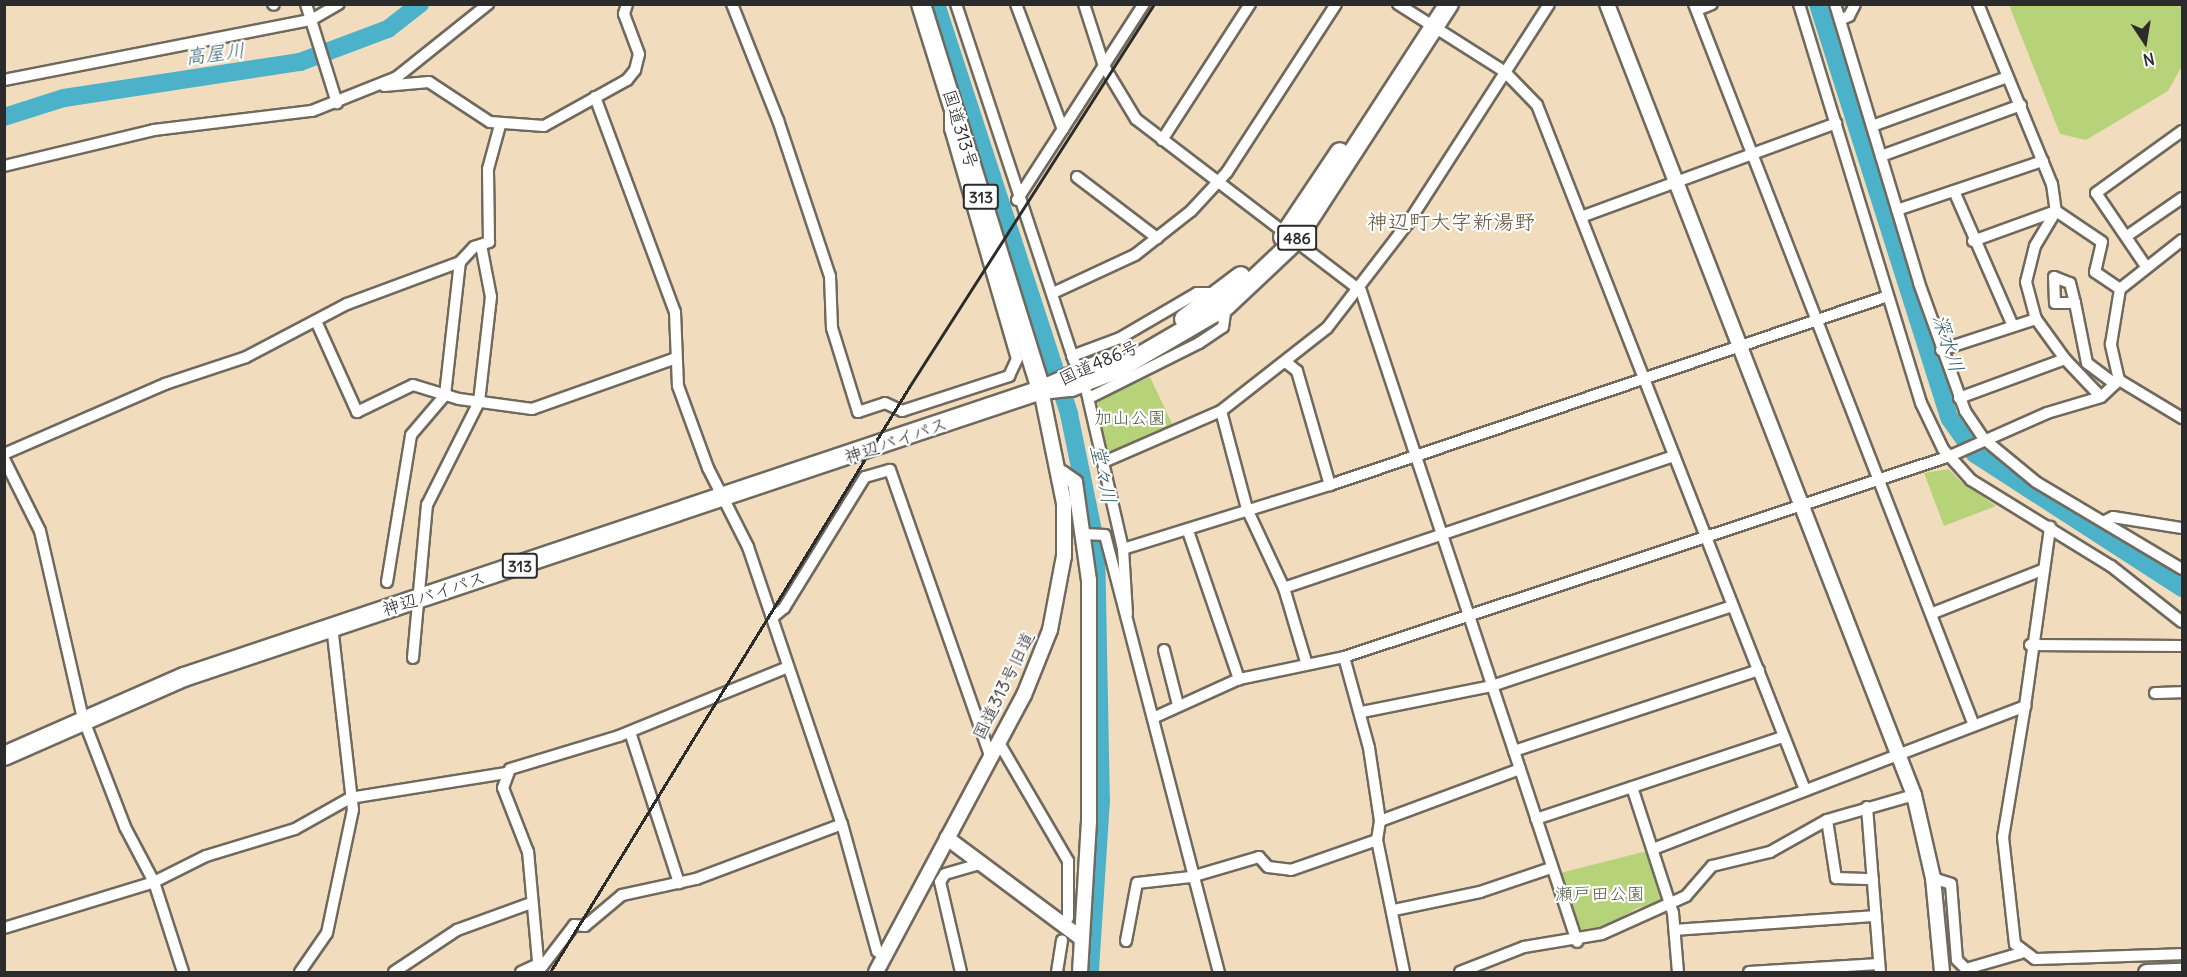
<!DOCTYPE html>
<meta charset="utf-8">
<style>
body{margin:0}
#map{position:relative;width:2187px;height:977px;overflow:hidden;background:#f1ddbe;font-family:Delius,"Klee One",sans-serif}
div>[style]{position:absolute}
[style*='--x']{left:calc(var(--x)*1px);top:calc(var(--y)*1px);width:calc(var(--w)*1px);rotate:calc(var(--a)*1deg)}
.green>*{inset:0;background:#b7d37a}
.river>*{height:18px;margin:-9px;padding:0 9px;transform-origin:9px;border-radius:9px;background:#4bb2ca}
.roads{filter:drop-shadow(2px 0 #70695e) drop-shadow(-2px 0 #70695e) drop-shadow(0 2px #70695e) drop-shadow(0 -2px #70695e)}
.minor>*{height:10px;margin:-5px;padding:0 5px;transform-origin:5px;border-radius:5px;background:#fff}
.tertiary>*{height:14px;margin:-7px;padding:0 7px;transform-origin:7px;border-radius:7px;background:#fff}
.secondary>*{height:15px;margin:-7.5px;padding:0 7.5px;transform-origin:7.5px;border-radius:7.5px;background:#fff}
.trunk>*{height:18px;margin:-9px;padding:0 9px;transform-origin:9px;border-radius:9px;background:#fff}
.rail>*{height:3px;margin:-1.5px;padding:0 1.5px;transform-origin:1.5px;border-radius:1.5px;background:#2b2b2b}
span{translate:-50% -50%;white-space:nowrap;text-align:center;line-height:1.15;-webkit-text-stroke:4.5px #fff;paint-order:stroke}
.shield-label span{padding:2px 4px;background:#fff;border:2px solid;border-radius:4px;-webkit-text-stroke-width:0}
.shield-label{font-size:16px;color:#2b2b2b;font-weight:700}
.street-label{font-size:18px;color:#2b2b2b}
.park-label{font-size:18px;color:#555d43}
.water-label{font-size:20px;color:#38616b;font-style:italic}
.quarter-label{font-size:21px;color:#66523a}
.frame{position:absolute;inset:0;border:6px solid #2b2b2b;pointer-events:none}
.north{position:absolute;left:2115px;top:12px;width:60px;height:60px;-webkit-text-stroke:4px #fff;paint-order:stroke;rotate:168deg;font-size:16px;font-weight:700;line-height:24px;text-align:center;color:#2b2b2b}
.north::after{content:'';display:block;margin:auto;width:21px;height:27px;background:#2b2b2b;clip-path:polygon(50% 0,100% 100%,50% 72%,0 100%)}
</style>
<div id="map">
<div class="green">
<i style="clip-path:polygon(2009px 5px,2182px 5px,2182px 66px,2168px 91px,2086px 140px,2060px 134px)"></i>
<i style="clip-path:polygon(1150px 377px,1175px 430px,1117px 455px,1106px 451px,1097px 399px)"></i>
<i style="clip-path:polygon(1949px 469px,1959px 480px,1996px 506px,1944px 526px,1924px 473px)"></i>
<i style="clip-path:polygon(1647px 851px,1661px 903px,1637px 908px,1601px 930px,1579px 932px,1560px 873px)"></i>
</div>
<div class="river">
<i style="--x:936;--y:4;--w:431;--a:72"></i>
<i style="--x:1069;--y:414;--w:134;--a:78.4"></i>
<i style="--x:1096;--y:545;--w:255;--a:88.9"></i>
<i style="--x:1101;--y:800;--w:172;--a:93.7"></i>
<i style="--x:1818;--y:4;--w:435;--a:72.4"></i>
<i style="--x:1950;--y:419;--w:43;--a:54.5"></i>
<i style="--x:1975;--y:454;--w:247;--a:32.9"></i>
<i style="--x:4;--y:117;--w:63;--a:-17.6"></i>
<i style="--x:64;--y:98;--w:239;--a:-8.7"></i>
<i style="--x:300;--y:62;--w:94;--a:-20.6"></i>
<i style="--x:388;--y:29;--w:41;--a:-38"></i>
</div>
<div class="roads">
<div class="minor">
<i style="--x:273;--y:4;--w:1;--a:45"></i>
<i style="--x:306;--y:4;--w:104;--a:72.6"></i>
<i style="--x:732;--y:4;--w:125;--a:68.4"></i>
<i style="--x:778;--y:120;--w:164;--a:71.6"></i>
<i style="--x:830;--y:276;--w:52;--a:87.8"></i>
<i style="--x:832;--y:328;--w:88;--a:72.8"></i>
<i style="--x:858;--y:412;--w:28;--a:-18"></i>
<i style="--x:885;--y:403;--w:19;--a:25"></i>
<i style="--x:902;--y:411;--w:113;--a:-18.1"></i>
<i style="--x:1009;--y:376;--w:19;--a:-65"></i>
<i style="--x:1017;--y:359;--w:240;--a:-106.2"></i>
<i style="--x:950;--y:129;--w:16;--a:-90"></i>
<i style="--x:956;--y:4;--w:376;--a:71.7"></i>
<i style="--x:1016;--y:4;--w:134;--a:69.5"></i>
<i style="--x:1084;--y:4;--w:65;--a:72.1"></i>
<i style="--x:1104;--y:66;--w:62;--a:58.9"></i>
<i style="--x:1136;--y:119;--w:283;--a:37.4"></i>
<i style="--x:1361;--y:291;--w:485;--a:71.6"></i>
<i style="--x:1514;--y:751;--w:258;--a:-18.3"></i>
<i style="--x:1398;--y:4;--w:127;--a:32.4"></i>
<i style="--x:1505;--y:72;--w:46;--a:45.9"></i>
<i style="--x:1537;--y:105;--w:736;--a:68.63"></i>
<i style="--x:1694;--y:4;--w:771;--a:68.79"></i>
<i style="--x:1799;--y:4;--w:417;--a:73"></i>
<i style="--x:1921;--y:403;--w:51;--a:64.4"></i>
<i style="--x:1943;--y:449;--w:42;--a:47.9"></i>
<i style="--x:1971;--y:480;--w:164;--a:31.6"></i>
<i style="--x:2111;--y:566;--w:90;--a:38.3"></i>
<i style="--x:1835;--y:4;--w:291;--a:73.2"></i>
<i style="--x:1919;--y:283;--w:136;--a:70.2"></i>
<i style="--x:1965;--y:411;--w:34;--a:56"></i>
<i style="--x:1984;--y:439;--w:67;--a:39.6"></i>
<i style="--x:2036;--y:482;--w:170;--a:30.8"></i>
<i style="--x:1978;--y:4;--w:195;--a:67.7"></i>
<i style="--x:2052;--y:184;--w:27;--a:82"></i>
<i style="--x:2056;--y:211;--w:41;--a:121"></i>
<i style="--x:2035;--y:246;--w:37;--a:104"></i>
<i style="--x:2026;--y:282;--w:38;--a:75"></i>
<i style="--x:2036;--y:319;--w:49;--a:54.1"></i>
<i style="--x:1697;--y:10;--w:16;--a:-22"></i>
<i style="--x:1840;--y:20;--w:10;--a:-24"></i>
<i style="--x:1849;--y:16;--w:13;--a:-63"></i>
<i style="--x:4;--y:80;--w:313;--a:-11.1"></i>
<i style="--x:311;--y:20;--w:32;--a:-30"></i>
<i style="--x:384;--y:86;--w:45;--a:-5.1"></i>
<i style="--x:429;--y:82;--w:73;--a:33.3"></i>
<i style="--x:490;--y:122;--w:54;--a:4.2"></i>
<i style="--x:544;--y:126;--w:95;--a:-29"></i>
<i style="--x:627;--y:80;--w:13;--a:-51"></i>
<i style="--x:635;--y:70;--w:16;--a:-76"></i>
<i style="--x:639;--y:54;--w:43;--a:-110.6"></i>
<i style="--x:624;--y:14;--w:10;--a:-73"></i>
<i style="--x:595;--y:97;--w:229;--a:69.6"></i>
<i style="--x:675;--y:312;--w:74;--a:87.7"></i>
<i style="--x:678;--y:386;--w:87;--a:69.9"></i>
<i style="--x:708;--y:468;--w:89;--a:63.1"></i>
<i style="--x:748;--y:547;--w:293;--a:71.3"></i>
<i style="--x:842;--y:824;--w:132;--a:74.6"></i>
<i style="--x:877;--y:951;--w:9;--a:41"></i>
<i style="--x:1872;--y:126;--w:144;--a:-19.9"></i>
<i style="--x:1162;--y:140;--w:162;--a:-57.1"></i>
<i style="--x:1881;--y:156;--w:149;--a:-20"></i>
<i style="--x:4;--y:166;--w:154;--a:-13.5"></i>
<i style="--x:154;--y:130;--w:159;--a:-6.9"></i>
<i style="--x:312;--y:111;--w:92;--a:-21.8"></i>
<i style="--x:397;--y:77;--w:117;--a:-38.7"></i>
<i style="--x:1077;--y:177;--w:101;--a:37.3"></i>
<i style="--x:1954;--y:191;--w:147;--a:66.4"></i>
<i style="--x:1017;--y:200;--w:234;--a:-57.1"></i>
<i style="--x:1897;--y:210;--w:154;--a:-18.6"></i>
<i style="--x:1581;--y:217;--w:272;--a:-20.2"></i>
<i style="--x:2127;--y:236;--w:67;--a:-34.6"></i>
<i style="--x:1973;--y:241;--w:88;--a:-19.9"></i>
<i style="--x:2056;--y:211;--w:55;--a:34"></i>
<i style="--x:2102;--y:242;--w:31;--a:103"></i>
<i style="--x:2095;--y:272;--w:30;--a:34"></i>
<i style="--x:2145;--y:265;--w:87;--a:-124.2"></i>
<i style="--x:2096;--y:193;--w:106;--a:-35.8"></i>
<i style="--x:1053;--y:293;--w:90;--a:-24.9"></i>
<i style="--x:1135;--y:255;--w:71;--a:-38.2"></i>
<i style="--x:1191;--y:211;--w:53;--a:-47.3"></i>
<i style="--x:1227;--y:172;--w:200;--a:-57"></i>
<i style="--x:2075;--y:303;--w:20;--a:180"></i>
<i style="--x:2055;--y:303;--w:26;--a:-92"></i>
<i style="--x:2054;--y:277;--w:17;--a:21"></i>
<i style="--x:2070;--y:283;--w:21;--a:76"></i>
<i style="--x:2075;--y:303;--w:61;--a:78.7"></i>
<i style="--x:2087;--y:363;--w:35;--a:37"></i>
<i style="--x:316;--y:321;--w:100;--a:65.7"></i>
<i style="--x:357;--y:412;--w:62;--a:-25.7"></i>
<i style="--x:413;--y:385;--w:48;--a:16.9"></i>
<i style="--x:459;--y:399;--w:74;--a:7.8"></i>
<i style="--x:532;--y:409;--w:153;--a:-19.5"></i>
<i style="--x:1941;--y:350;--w:100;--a:-18.1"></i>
<i style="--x:1072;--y:356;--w:51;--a:-20.6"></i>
<i style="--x:1120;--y:338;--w:89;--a:-30.3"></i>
<i style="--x:1197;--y:293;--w:22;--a:0"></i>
<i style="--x:1287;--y:363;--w:13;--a:39"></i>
<i style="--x:1297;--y:371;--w:119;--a:73.9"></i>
<i style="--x:2119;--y:380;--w:37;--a:-103"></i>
<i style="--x:2111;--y:344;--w:56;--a:-80.7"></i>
<i style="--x:2120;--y:289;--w:79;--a:-38.3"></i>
<i style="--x:2119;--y:380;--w:74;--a:31.1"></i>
<i style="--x:1087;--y:393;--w:160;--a:77"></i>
<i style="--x:1123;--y:549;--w:65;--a:86.5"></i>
<i style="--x:1089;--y:398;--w:123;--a:-26.6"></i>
<i style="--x:1199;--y:343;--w:29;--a:-34"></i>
<i style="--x:1223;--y:327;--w:21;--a:-82"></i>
<i style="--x:1959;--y:398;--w:113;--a:-20.2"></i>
<i style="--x:2065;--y:359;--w:52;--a:46.5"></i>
<i style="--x:1221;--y:411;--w:101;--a:75.1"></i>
<i style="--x:1247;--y:509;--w:87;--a:64.9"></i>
<i style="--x:1284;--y:588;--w:77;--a:73.4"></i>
<i style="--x:4;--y:454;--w:176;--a:-23.5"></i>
<i style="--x:165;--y:384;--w:85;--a:-18.4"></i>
<i style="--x:246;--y:357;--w:114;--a:-27.7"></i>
<i style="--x:347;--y:304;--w:121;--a:-20.4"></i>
<i style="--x:460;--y:262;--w:21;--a:-47"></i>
<i style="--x:474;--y:247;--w:16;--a:-18"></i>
<i style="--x:489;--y:242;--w:73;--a:-90.8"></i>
<i style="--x:488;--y:169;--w:46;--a:-74.7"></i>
<i style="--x:4;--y:459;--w:80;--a:63.4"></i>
<i style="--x:40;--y:531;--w:192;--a:77.1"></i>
<i style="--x:83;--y:718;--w:117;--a:68.9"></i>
<i style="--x:125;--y:827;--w:62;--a:62.2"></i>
<i style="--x:154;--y:882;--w:95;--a:72.1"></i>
<i style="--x:1106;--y:461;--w:125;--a:-23.5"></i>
<i style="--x:1221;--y:411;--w:135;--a:-38.1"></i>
<i style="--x:1327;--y:328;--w:133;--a:-52.4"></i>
<i style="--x:1408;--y:223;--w:260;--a:-57.2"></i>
<i style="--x:2105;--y:521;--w:9;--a:-27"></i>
<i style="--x:2113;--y:517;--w:70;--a:9.1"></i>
<i style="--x:1188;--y:531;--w:157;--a:71"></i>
<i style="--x:1084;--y:534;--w:21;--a:3"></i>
<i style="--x:1105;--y:535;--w:452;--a:75.4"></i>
<i style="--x:1123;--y:549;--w:217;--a:-17.2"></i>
<i style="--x:1330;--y:485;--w:589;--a:-18.71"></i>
<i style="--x:387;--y:582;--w:149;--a:-80.7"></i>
<i style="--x:411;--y:435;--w:52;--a:-49.6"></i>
<i style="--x:445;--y:395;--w:134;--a:-83.6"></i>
<i style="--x:1284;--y:588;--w:412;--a:-18.7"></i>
<i style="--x:1933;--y:613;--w:117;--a:-21.5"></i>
<i style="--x:772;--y:618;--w:16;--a:-40"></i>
<i style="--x:784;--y:608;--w:154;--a:-58.3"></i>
<i style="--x:865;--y:477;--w:26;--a:-16"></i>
<i style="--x:890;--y:470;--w:303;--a:70.7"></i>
<i style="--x:2030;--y:645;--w:152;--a:0.4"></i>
<i style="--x:1164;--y:650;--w:57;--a:75.7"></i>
<i style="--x:1344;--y:657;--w:94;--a:74.6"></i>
<i style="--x:1369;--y:748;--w:74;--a:81.4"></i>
<i style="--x:1380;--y:821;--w:19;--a:99"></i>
<i style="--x:1377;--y:840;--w:135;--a:78.4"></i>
<i style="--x:413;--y:658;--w:154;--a:-84.8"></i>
<i style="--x:427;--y:505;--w:115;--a:-63.2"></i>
<i style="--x:479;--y:402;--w:106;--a:-83.5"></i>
<i style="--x:491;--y:297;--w:53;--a:-100.9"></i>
<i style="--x:2155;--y:693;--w:27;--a:-2"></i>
<i style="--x:2025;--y:706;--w:133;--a:99.5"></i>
<i style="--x:2003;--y:837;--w:108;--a:83.6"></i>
<i style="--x:2015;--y:944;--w:25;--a:37"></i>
<i style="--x:2035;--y:959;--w:147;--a:-1.9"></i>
<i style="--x:1362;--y:712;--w:133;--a:-11.3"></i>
<i style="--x:1492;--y:686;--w:253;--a:-18.4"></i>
<i style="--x:1153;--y:718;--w:94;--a:-24.4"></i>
<i style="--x:1239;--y:679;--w:107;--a:-11.8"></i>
<i style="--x:1344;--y:657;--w:638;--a:-18.35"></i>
<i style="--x:1950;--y:456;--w:106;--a:-23.9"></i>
<i style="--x:2047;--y:413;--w:56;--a:-16.5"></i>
<i style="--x:2101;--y:397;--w:25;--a:-43"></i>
<i style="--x:630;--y:732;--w:159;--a:72"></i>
<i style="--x:998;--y:741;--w:139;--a:59.7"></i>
<i style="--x:1068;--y:861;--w:57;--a:90"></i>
<i style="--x:1514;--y:751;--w:201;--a:71.7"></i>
<i style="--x:1632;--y:787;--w:133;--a:72"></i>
<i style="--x:1673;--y:913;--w:59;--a:85.2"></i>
<i style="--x:1867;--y:807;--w:166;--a:85.5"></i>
<i style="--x:1536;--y:819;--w:260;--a:-18.4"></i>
<i style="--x:1827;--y:820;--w:59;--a:81.2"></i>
<i style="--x:1836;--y:878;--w:37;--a:2"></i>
<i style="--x:1380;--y:821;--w:149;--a:-20.4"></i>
<i style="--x:1653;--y:849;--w:399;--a:-21"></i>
<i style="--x:2025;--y:706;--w:181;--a:-82"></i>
<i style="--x:1933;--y:878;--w:19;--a:18"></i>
<i style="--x:1951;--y:884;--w:76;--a:85.5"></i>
<i style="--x:1957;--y:960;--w:13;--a:45"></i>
<i style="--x:1966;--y:969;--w:57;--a:-16.2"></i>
<i style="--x:1394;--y:910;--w:88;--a:-11.8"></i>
<i style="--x:1480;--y:892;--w:75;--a:-18.7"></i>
<i style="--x:4;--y:928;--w:157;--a:-17"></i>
<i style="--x:154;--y:882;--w:58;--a:-26.6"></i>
<i style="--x:206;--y:856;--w:93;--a:-16.9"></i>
<i style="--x:295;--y:829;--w:63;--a:-29.4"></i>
<i style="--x:350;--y:798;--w:158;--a:-9.1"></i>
<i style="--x:1675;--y:930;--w:201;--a:-4"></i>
<i style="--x:1126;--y:941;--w:59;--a:-79.3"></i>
<i style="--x:1137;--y:883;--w:54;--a:-6.3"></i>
<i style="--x:1191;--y:877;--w:71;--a:-16.4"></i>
<i style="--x:1259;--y:857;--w:13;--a:48"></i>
<i style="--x:1268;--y:867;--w:23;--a:7"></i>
<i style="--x:1291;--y:870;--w:91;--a:-19.2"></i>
<i style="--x:300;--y:972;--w:47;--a:-55.3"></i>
<i style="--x:327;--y:933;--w:126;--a:-78.1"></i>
<i style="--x:353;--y:810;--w:184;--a:-96.5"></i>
<i style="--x:394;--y:972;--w:76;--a:-33.7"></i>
<i style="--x:457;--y:930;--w:79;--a:-20"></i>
<i style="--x:521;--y:972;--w:19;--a:-25"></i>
<i style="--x:538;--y:972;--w:59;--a:-52.5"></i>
<i style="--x:574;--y:925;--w:11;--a:5"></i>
<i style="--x:585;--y:926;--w:48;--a:-40"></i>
<i style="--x:622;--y:895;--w:76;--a:-12.2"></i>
<i style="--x:696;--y:879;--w:156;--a:-20.6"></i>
<i style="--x:539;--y:972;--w:121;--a:-95.2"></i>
<i style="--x:528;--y:852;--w:69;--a:-111.3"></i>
<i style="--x:503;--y:788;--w:20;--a:-70"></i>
<i style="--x:510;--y:769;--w:114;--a:-16.8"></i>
<i style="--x:619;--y:736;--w:180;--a:-22.2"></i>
<i style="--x:961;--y:972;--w:92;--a:-103.1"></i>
<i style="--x:940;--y:882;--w:9;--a:-58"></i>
<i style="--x:945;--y:874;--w:37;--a:-16"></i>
<i style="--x:1057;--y:972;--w:32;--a:-81"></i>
<i style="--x:1460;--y:972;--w:69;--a:-21.3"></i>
<i style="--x:1524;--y:947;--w:79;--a:-9.5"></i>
<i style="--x:1602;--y:934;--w:92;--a:-24.3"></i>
<i style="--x:1686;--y:896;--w:40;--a:-49"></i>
<i style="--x:1712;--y:866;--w:60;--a:-13.6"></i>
<i style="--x:1770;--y:852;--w:65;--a:-29.3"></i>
<i style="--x:1827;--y:820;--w:91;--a:-16"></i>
<i style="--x:1749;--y:972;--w:130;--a:-3.5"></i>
</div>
<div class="tertiary">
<i style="--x:1607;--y:4;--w:848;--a:68.79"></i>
<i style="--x:1914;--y:795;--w:85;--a:77.1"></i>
<i style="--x:1933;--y:878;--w:94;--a:84.5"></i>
<i style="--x:1062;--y:473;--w:16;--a:35"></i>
<i style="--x:1075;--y:482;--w:99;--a:81.9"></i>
<i style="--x:1089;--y:580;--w:241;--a:90"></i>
<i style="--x:1089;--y:821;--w:151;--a:93.4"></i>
<i style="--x:947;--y:838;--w:167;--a:36.7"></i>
<i style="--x:876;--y:972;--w:314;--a:-61.9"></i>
<i style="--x:1024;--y:695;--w:70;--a:-68.2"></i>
<i style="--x:1050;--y:630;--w:75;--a:-79.3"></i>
<i style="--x:1064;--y:556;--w:53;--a:-90"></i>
<i style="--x:1064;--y:503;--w:115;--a:-101.5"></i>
</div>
<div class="secondary">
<i style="--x:2146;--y:972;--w:36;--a:-2"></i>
</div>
<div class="trunk">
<i style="--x:921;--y:4;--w:404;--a:72.7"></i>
<i style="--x:1283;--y:237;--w:102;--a:-56.2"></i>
<i style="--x:1184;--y:319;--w:71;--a:-37"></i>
<i style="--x:1045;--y:388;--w:62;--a:-23.7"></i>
<i style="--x:4;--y:756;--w:197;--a:-23.7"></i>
<i style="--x:184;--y:677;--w:904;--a:-18.52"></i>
<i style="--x:1041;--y:390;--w:30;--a:-6"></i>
<i style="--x:1071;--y:387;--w:50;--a:-21"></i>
<i style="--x:1118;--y:369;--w:125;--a:-30.3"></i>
<i style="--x:1226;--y:306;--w:95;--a:-43.3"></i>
<i style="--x:1295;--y:241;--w:283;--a:-57"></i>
</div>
</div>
<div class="rail">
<i style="--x:550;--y:972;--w:686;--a:-58.46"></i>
<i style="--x:909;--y:387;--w:455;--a:-57.4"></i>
</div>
<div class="shield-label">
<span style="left:981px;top:197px">313</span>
<span style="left:1297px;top:238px">486</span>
<span style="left:520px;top:566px">313</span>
</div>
<div class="street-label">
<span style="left:960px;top:129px;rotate:73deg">国道313号</span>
<span style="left:1099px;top:363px;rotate:-24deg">国道486号</span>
<span style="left:896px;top:441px;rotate:-19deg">神辺バイパス</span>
<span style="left:434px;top:594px;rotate:-18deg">神辺バイパス</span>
<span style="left:1004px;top:686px;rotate:-64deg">国道313号旧道</span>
</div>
<div class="park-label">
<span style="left:1130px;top:418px">加山公園</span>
<span style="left:1600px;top:894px">瀬戸田公園</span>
</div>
<div class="water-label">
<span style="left:215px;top:53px;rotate:-7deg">高屋川</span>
<span style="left:1949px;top:343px;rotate:72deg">深水川</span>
<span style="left:1104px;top:474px;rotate:78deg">堂々川</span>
</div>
<div class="quarter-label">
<span style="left:1451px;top:222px">神辺町大字新湯野</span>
</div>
<div class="frame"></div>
<div class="north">N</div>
</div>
